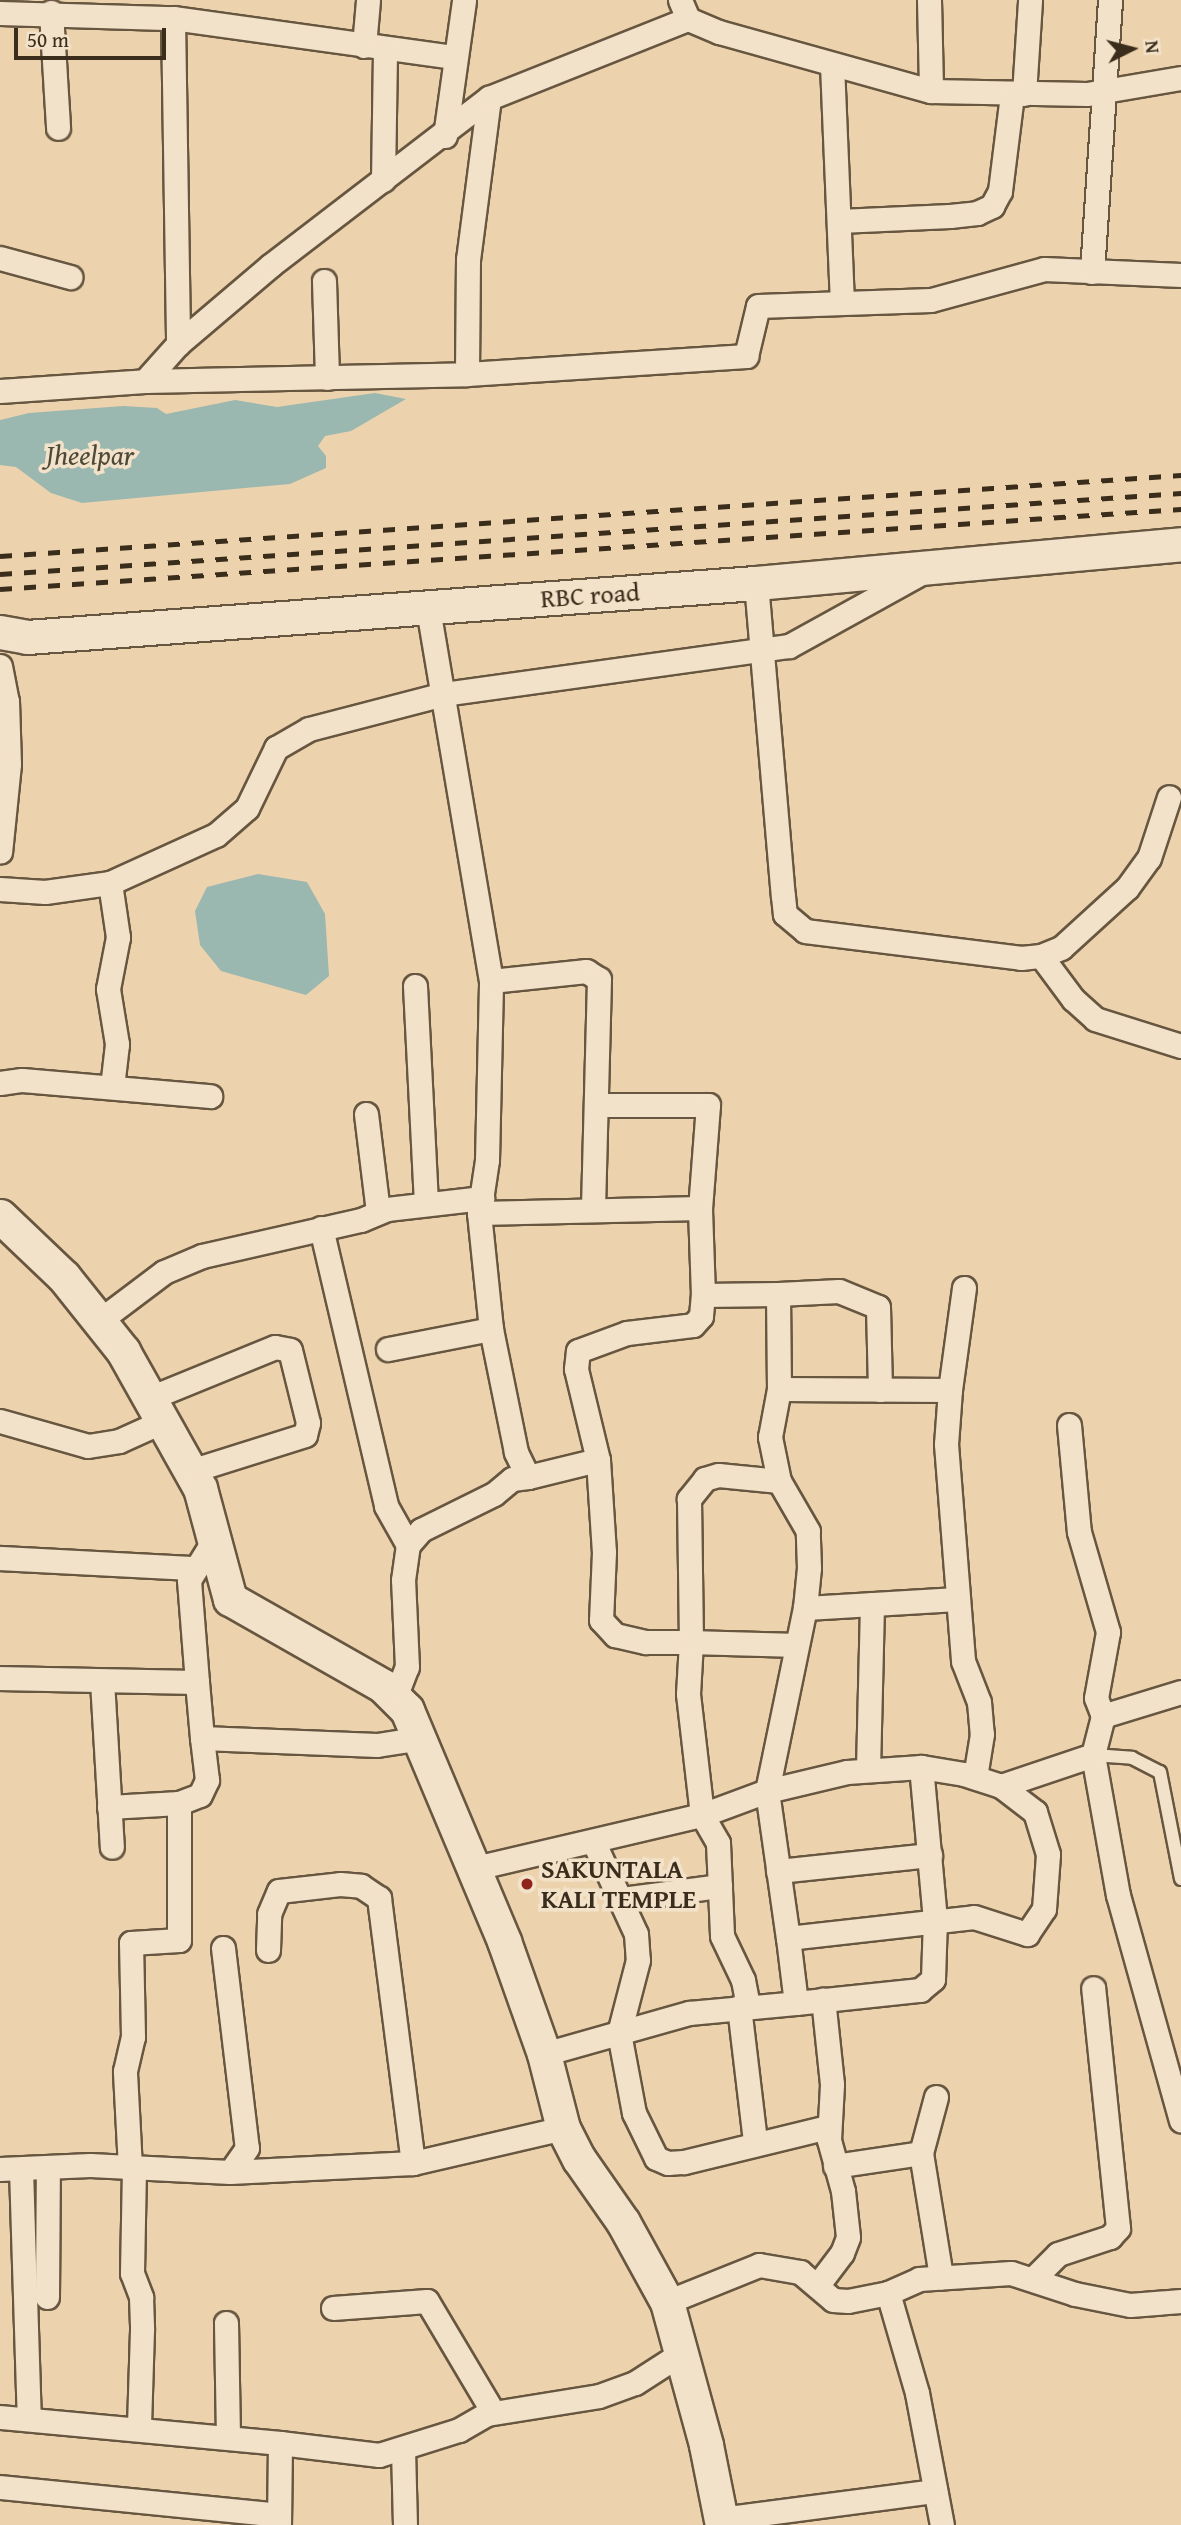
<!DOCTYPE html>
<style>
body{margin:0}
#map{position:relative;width:1181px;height:2525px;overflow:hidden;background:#edd3ad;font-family:"Gentium Book Plus",serif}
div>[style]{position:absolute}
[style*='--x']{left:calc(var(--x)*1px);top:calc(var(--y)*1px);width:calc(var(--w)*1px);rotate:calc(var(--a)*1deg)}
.water>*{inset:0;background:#9ab7b0}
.roads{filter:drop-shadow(2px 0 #675640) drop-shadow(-2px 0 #675640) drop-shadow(0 2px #675640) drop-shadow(0 -2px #675640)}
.lane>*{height:12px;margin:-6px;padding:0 6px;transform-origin:6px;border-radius:6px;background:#f3e2ca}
.street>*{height:23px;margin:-11.5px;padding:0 11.5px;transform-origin:11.5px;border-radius:11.5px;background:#f3e2ca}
.secondary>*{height:33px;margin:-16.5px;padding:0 16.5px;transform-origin:16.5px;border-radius:16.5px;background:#f3e2ca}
.rail>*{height:5px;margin-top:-2.5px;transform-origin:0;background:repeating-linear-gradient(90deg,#3a2d1b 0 12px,transparent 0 24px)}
.dots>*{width:19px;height:19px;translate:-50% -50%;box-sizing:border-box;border:4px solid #f3e2ca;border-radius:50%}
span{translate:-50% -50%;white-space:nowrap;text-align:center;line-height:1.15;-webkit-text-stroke:7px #f3e2ca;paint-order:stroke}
.street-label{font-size:26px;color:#3a2d1b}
.poi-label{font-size:26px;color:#3a2d1b;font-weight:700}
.left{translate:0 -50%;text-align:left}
.water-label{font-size:28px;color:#4d4939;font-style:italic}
.north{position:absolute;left:1097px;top:14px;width:70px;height:70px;-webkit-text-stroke:5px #f3e2ca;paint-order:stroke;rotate:84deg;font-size:19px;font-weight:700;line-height:28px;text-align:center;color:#3a2d1b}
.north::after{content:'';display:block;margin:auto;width:24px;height:32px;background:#3a2d1b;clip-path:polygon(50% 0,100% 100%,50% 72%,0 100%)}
.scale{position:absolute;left:14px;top:28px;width:152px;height:32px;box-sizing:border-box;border:4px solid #3a2d1b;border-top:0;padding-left:9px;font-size:21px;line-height:24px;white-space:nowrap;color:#3a2d1b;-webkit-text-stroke:5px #f3e2ca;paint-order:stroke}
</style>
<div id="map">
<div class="water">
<i style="clip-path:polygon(375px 393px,406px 399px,351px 431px,325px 436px,318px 446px,326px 456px,326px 468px,290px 484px,82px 503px,51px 493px,16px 467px,0 465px,0 420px,29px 413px,123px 406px,157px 408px,166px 414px,235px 400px,277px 407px)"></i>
<i style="clip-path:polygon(258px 874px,307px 882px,325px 914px,329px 976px,306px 995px,221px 971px,200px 945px,195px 911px,207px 887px)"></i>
</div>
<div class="roads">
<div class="lane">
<i style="--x:1093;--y:1755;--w:39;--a:4"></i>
<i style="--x:1132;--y:1758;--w:31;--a:27"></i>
<i style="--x:1160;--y:1772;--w:109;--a:78.9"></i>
</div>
<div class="street">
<i style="--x:680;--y:0;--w:21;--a:67"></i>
<i style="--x:688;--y:19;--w:34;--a:23"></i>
<i style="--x:719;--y:32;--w:220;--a:15.6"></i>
<i style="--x:931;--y:91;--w:156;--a:1.1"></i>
<i style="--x:1087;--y:94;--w:95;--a:-9.7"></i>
<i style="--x:929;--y:0;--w:91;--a:88.7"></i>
<i style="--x:51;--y:12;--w:116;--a:86.5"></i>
<i style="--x:0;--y:13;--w:173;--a:1.7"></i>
<i style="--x:173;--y:18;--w:284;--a:7.9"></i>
<i style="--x:173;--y:18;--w:326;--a:89.1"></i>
<i style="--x:364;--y:46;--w:46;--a:-85"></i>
<i style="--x:832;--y:65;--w:238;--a:87.6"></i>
<i style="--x:1024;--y:94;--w:94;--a:-86.3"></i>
<i style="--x:489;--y:98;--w:162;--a:97.4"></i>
<i style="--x:468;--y:259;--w:115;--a:90.5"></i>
<i style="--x:467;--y:374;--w:280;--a:-3.7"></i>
<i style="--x:746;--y:356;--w:51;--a:-76.5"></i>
<i style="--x:758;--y:306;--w:173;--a:-2"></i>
<i style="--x:931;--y:300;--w:117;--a:-15.3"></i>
<i style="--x:1044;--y:269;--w:137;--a:2.5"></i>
<i style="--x:445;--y:136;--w:137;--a:-82"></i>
<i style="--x:383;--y:180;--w:132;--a:-89.1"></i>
<i style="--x:839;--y:221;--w:111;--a:-2.6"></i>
<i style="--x:950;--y:216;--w:27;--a:-6"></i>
<i style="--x:977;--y:213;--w:17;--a:-25"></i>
<i style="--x:992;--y:206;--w:17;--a:-62"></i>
<i style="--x:1000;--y:191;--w:98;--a:-82.9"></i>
<i style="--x:0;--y:258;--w:73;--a:15.2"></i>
<i style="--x:1092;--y:272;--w:273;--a:-86.2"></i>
<i style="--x:324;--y:281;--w:97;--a:88.2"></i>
<i style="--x:145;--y:381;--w:50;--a:-48.3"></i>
<i style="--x:178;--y:344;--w:122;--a:-40.3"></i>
<i style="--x:271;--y:265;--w:275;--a:-37.5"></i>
<i style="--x:489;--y:98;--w:214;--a:-21.7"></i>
<i style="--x:0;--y:391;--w:145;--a:-3.9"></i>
<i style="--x:145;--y:381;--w:322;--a:-1.2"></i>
<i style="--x:756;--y:583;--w:314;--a:85.1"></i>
<i style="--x:783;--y:896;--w:18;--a:84"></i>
<i style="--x:785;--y:914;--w:26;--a:40"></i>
<i style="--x:805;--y:931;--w:218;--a:7.1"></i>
<i style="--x:1021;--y:958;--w:20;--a:-6"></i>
<i style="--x:1041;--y:956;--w:22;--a:-22"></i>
<i style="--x:1061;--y:948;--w:89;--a:-42.3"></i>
<i style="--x:1127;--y:888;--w:37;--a:-54"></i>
<i style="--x:1149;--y:858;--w:64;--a:-71.8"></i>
<i style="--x:0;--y:666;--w:36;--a:79"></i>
<i style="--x:7;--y:701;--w:63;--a:88.2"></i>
<i style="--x:9;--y:764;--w:88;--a:95.8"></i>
<i style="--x:110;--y:883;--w:55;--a:81.6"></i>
<i style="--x:118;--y:937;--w:53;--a:100.9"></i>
<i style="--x:108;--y:989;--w:56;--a:80.7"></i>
<i style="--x:117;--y:1044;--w:43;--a:96.6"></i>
<i style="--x:0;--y:889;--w:45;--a:3.8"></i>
<i style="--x:45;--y:892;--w:66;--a:-7.9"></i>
<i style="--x:110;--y:883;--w:116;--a:-24.4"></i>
<i style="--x:216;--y:835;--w:41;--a:-41.1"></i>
<i style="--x:247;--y:808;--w:67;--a:-64.2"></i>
<i style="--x:276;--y:748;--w:38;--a:-30"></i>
<i style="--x:309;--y:729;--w:138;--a:-14.6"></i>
<i style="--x:443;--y:694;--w:349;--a:-7.9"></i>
<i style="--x:789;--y:646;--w:153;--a:-28.9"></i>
<i style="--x:1041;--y:956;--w:54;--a:53.3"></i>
<i style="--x:1073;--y:999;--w:30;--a:42"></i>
<i style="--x:1095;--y:1019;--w:90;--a:17.4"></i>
<i style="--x:491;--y:981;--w:96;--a:-6"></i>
<i style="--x:586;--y:971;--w:15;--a:32"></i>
<i style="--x:599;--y:979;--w:229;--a:91.5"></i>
<i style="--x:415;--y:986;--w:217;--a:87.1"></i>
<i style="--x:0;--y:1083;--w:22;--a:-8"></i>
<i style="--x:22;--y:1080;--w:189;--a:4.9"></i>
<i style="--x:596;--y:1105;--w:112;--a:0"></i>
<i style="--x:708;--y:1105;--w:103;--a:94.4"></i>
<i style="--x:366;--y:1114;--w:99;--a:83"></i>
<i style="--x:321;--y:1228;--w:285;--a:76.8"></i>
<i style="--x:386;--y:1506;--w:45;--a:60.6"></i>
<i style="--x:778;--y:1294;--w:61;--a:-2.8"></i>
<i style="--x:839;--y:1291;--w:42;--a:22.3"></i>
<i style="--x:878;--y:1307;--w:83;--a:88.6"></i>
<i style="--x:99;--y:1321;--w:81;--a:-37"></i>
<i style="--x:164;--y:1272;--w:41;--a:-22.8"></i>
<i style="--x:202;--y:1256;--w:163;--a:-12.8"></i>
<i style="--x:361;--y:1220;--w:28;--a:-23"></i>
<i style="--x:387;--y:1209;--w:96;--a:-6.6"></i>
<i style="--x:388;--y:1349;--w:105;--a:-11"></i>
<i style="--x:779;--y:1389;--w:171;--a:0.3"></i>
<i style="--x:950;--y:1390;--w:54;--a:94.2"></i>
<i style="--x:946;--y:1444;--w:218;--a:85.5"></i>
<i style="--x:963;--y:1661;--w:44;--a:68.7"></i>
<i style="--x:979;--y:1702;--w:32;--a:85"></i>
<i style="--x:982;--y:1734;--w:44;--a:99.2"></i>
<i style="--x:950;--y:1390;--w:103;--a:-82.2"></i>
<i style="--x:150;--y:1398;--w:135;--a:-22.2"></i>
<i style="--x:275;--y:1347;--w:15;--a:11"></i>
<i style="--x:290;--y:1350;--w:75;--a:76.1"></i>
<i style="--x:308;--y:1423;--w:12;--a:104"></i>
<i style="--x:305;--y:1435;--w:120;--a:162.5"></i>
<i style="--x:0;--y:1421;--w:91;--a:15.9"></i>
<i style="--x:88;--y:1446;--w:31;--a:-9"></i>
<i style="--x:119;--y:1441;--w:48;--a:-24.4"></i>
<i style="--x:1069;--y:1425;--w:107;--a:84.7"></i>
<i style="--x:1079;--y:1532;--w:104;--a:73.8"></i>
<i style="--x:1108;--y:1632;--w:67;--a:100.3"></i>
<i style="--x:1096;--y:1698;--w:19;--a:69"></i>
<i style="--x:598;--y:1460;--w:94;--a:-103.6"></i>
<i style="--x:576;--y:1369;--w:18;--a:-84"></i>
<i style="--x:578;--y:1351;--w:52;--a:-20.2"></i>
<i style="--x:627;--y:1333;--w:66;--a:-6.9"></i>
<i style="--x:693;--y:1325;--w:12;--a:-48"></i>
<i style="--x:701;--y:1316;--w:21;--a:-85"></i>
<i style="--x:528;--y:1477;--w:72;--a:-13.7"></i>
<i style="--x:598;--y:1460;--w:92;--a:86.3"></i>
<i style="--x:604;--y:1552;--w:68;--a:92.5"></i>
<i style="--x:601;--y:1620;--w:21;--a:47"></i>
<i style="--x:615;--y:1635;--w:32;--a:13"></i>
<i style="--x:646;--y:1642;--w:45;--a:0"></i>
<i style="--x:691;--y:1642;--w:52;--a:93.3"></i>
<i style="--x:688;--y:1694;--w:122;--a:83.4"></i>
<i style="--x:702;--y:1815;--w:32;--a:60"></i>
<i style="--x:718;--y:1843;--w:93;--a:87.5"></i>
<i style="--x:722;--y:1936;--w:49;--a:64.5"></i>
<i style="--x:743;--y:1980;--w:26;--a:79"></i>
<i style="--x:779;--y:1481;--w:61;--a:-174.4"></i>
<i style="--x:718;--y:1475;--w:14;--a:163"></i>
<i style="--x:705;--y:1479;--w:26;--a:129"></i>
<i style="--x:689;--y:1499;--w:143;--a:89.2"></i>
<i style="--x:691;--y:1642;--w:105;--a:1.6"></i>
<i style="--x:0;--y:1558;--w:194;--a:3"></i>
<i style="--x:805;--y:1608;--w:153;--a:-3.4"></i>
<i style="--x:0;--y:1678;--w:197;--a:1.2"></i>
<i style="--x:197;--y:1682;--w:102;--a:-94.5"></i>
<i style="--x:189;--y:1580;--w:44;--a:-58.1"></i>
<i style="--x:102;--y:1681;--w:166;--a:86.6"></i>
<i style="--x:197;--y:1682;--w:56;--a:84.9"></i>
<i style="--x:202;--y:1738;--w:175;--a:2.3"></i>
<i style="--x:377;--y:1745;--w:46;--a:-8.8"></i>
<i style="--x:1181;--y:1692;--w:82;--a:162.9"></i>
<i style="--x:1103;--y:1716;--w:40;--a:104.4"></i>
<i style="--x:1093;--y:1755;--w:142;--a:79.9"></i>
<i style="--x:1118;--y:1895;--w:234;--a:74.4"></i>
<i style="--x:396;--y:1695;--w:30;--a:-69"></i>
<i style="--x:407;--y:1667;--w:87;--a:-92.6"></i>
<i style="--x:403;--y:1580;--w:35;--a:-82"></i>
<i style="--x:408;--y:1545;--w:20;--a:-49"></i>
<i style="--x:421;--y:1530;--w:81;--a:-26.3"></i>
<i style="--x:494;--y:1494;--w:23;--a:-40"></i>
<i style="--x:512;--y:1479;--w:16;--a:-7"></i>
<i style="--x:528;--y:1477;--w:28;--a:-116"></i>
<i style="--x:516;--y:1452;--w:126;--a:-101.5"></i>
<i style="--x:491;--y:1329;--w:117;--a:-95.9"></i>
<i style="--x:479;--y:1213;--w:54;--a:-81.4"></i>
<i style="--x:487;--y:1160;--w:179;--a:-88.7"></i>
<i style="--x:491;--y:981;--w:379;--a:-99.6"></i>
<i style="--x:868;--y:1769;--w:165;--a:-88.6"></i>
<i style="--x:1001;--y:1786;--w:97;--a:-18.6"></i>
<i style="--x:109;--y:1807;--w:70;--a:-3.3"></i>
<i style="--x:179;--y:1803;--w:22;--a:-21"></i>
<i style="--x:200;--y:1795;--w:17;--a:-65"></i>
<i style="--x:207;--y:1780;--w:42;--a:-96.8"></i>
<i style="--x:594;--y:1843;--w:100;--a:65.2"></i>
<i style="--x:636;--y:1934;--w:26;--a:86"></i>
<i style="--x:638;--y:1960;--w:75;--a:104.6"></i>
<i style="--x:619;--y:2033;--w:81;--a:79.4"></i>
<i style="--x:634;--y:2113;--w:50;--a:63.9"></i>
<i style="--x:656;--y:2158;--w:13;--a:23"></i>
<i style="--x:668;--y:2163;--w:16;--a:-4"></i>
<i style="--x:684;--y:2162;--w:148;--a:-13.7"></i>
<i style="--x:471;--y:1869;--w:237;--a:-13.2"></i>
<i style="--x:702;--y:1815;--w:69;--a:-20.3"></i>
<i style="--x:767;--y:1791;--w:187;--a:-78.3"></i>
<i style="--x:805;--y:1608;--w:40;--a:-84.3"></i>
<i style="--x:809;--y:1568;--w:37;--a:-92"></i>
<i style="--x:808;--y:1531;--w:58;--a:-120.1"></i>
<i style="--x:779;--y:1481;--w:45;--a:-101.6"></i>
<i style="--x:770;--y:1437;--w:49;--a:-79.4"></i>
<i style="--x:779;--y:1389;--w:95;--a:-90.6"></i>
<i style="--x:778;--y:1294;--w:75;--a:179.2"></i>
<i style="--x:703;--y:1295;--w:87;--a:-92"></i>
<i style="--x:700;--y:1208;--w:221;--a:178.7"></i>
<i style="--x:778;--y:1871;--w:153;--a:-6"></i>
<i style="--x:622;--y:1899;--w:99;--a:-7.6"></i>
<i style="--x:223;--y:1948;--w:201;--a:83.2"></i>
<i style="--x:247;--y:2148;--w:29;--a:125"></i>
<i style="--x:268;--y:1950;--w:36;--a:-88"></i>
<i style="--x:269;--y:1914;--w:25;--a:-67"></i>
<i style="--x:279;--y:1891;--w:61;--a:-6.5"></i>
<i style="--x:340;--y:1884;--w:21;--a:5"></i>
<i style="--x:361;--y:1886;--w:22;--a:34"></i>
<i style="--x:379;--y:1898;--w:267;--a:82.7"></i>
<i style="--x:796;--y:2003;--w:125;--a:-6"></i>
<i style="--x:920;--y:1990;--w:17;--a:-40"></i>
<i style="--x:933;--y:1979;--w:59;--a:-88.1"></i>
<i style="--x:935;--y:1920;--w:154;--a:-95.2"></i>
<i style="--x:739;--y:2007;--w:136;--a:83.2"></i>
<i style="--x:544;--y:2054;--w:151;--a:-15.8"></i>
<i style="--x:689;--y:2013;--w:107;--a:-5.3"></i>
<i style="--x:796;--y:2003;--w:65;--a:-97"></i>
<i style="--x:788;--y:1938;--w:187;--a:-6.4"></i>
<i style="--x:974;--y:1917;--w:56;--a:17.8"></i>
<i style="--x:1027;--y:1934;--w:30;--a:-56"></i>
<i style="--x:1044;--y:1909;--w:55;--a:-85.8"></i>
<i style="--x:1048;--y:1854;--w:44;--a:-107.2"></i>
<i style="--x:1035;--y:1812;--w:43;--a:-142.6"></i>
<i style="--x:1001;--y:1786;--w:39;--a:-162"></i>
<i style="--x:964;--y:1774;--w:44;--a:-170.8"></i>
<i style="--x:921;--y:1767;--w:74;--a:176.1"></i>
<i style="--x:847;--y:1772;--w:82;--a:166.6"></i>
<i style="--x:767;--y:1791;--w:148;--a:81.9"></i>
<i style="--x:936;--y:2097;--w:58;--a:105"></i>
<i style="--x:921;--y:2153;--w:126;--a:80.8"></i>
<i style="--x:835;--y:2166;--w:87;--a:-8.6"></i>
<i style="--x:130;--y:2168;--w:97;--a:-93"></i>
<i style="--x:125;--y:2071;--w:35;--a:-77"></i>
<i style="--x:133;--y:2037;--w:94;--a:-91.2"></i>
<i style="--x:131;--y:1943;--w:48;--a:-3.6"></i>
<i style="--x:179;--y:1940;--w:137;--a:-90"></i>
<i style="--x:134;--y:2168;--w:105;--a:91.1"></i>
<i style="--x:132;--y:2273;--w:26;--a:69"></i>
<i style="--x:141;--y:2297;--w:33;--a:88"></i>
<i style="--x:142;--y:2330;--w:98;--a:91.8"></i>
<i style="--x:0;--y:2169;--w:90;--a:-2.5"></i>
<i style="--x:90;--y:2165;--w:140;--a:2.9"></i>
<i style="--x:230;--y:2172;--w:183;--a:-2.8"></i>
<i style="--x:413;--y:2163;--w:154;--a:-13.1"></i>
<i style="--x:21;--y:2169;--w:248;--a:88.2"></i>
<i style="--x:1033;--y:2279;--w:35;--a:-45"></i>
<i style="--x:1058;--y:2254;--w:55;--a:-18.1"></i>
<i style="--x:1110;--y:2237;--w:12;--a:-48"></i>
<i style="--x:1118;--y:2228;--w:241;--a:-95.9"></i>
<i style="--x:817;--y:2286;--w:41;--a:-52.9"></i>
<i style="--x:842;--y:2253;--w:17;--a:-69"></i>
<i style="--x:848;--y:2237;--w:46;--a:-96.2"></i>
<i style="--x:843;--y:2191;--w:53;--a:-105.4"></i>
<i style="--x:829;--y:2140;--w:56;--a:-86.9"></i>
<i style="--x:832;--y:2084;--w:85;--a:-96"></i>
<i style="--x:888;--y:2293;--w:104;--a:73.8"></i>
<i style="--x:917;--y:2393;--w:134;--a:79.3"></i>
<i style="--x:47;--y:2297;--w:129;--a:-89.6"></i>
<i style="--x:667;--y:2302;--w:99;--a:-21.9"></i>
<i style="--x:759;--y:2265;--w:42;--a:9.7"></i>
<i style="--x:800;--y:2272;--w:43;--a:40.3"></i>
<i style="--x:833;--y:2300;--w:15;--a:4"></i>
<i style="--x:848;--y:2301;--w:41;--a:-11.3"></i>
<i style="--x:888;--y:2293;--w:34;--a:-24"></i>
<i style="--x:919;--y:2279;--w:92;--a:-3.7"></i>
<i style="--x:1011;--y:2273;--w:67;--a:18.2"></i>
<i style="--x:1075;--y:2294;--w:56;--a:11.3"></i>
<i style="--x:1130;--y:2305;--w:51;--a:-4.5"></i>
<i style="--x:333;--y:2308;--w:94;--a:-4.3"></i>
<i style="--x:427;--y:2301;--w:129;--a:59.3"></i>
<i style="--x:226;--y:2323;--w:114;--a:89"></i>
<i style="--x:0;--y:2417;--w:281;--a:5.3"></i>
<i style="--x:280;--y:2443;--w:82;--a:90.7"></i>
<i style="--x:280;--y:2443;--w:100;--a:6.9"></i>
<i style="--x:379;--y:2455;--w:84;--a:-17.4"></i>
<i style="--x:459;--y:2430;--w:32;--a:-30"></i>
<i style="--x:487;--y:2414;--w:113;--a:-9.1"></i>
<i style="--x:599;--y:2396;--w:38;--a:-20"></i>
<i style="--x:635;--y:2383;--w:54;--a:-32.8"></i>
<i style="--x:403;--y:2449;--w:76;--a:88.5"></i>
<i style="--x:0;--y:2487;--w:280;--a:5.7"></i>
<i style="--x:721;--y:2519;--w:216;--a:-7.5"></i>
</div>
<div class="secondary">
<i style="--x:0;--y:632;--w:27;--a:10"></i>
<i style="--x:27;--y:637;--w:731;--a:-4.24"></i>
<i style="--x:756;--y:583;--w:427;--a:-5.2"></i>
<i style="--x:0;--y:1216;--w:88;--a:43.6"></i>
<i style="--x:64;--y:1277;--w:95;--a:51.4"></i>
<i style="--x:123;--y:1351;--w:157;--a:60.7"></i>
<i style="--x:200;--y:1488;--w:115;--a:74.9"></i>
<i style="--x:230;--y:1599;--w:176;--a:29.6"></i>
<i style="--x:383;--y:1686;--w:34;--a:45"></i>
<i style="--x:407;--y:1710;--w:251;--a:67.2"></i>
<i style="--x:504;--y:1941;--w:120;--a:70.5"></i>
<i style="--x:544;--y:2054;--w:76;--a:75.6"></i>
<i style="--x:563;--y:2128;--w:35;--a:63"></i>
<i style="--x:579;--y:2159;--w:77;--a:55.1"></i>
<i style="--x:623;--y:2222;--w:91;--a:61.2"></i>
<i style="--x:667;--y:2302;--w:148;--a:74.7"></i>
<i style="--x:706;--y:2445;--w:82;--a:78.7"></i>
</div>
</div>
<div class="rail">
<i style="--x:0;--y:556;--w:1184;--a:-3.92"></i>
<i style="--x:0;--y:574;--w:1184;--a:-3.92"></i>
<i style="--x:0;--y:589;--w:1184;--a:-3.88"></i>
</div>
<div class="dots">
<i style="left:527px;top:1884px;background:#8f2418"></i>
</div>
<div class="street-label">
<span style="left:590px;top:595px;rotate:-4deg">RBC road</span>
</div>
<div class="poi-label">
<span class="left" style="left:541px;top:1884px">SAKUNTALA<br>KALI TEMPLE</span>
</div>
<div class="water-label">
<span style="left:90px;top:455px">Jheelpar</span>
</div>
<div class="north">N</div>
<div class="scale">50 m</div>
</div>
